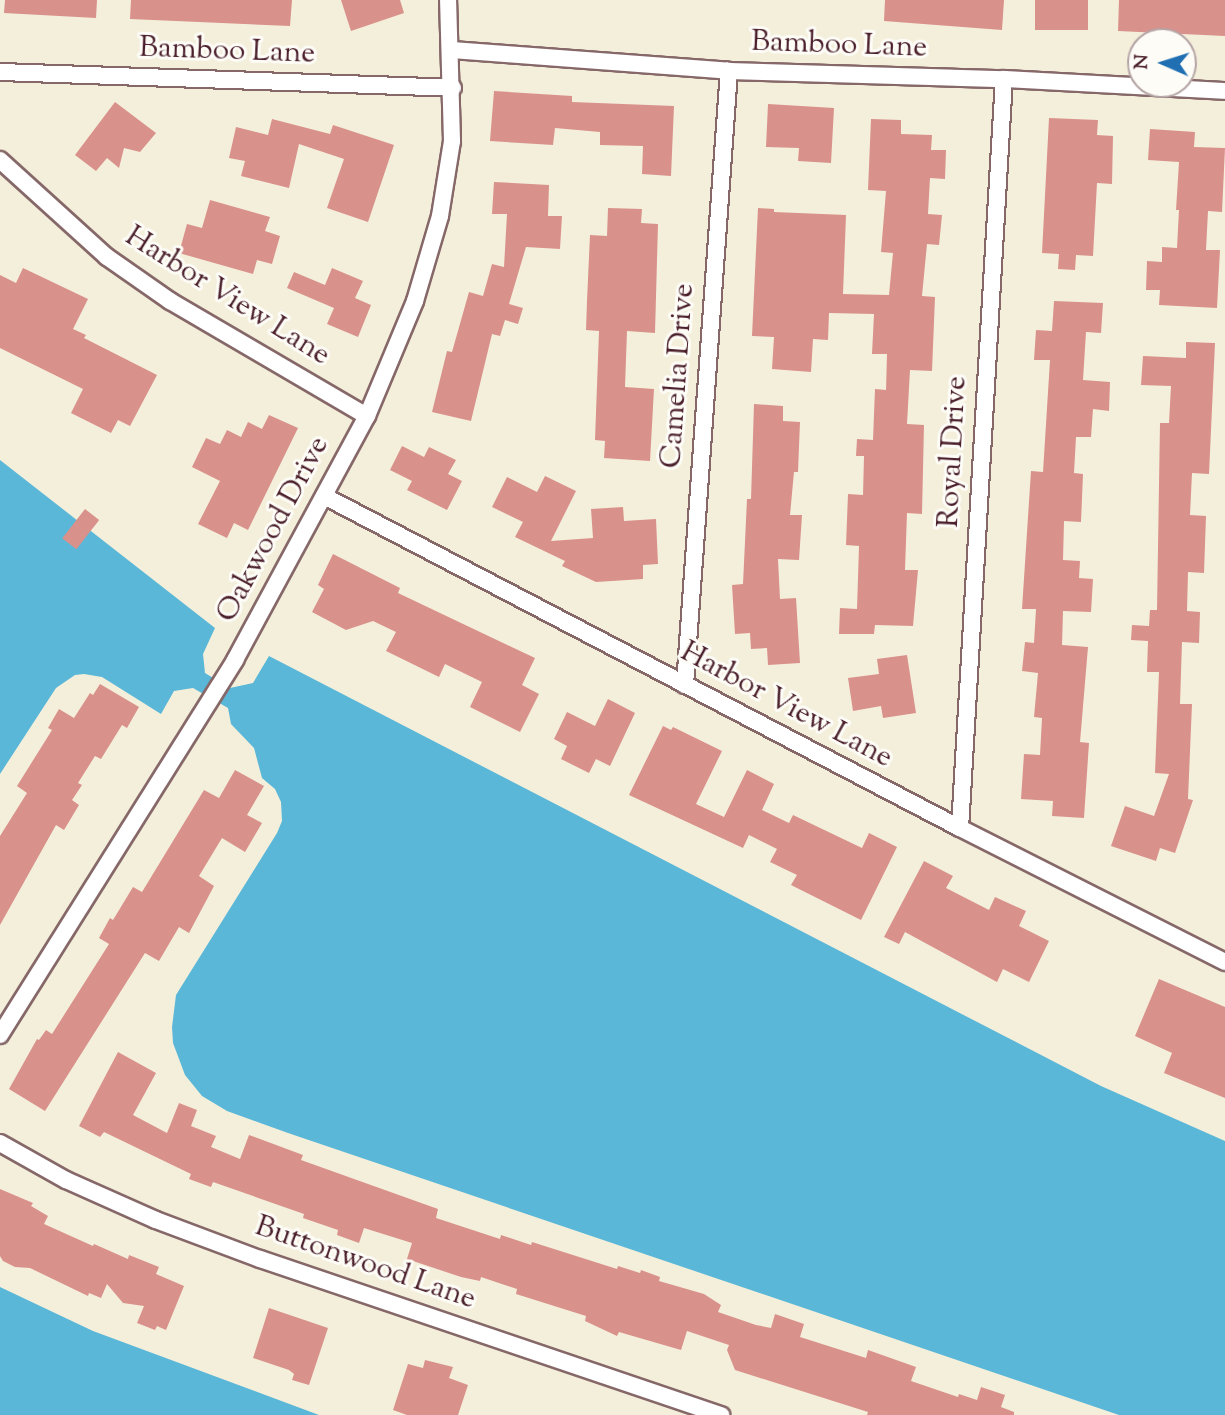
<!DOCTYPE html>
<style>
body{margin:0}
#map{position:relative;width:1225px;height:1415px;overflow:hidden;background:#f4efdb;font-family:"Sorts Mill Goudy",serif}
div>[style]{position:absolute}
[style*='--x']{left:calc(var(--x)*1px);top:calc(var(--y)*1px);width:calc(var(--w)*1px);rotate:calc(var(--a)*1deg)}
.water>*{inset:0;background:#5ab7d8}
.building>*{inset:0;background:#d9918b;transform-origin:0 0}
.roads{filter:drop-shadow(2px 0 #866869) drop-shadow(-2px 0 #866869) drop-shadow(0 2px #866869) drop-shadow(0 -2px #866869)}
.minor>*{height:16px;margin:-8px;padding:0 8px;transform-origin:8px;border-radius:8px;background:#fff}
span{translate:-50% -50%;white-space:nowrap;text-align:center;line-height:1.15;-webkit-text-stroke:6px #fdfcf7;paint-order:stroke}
.street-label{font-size:30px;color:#4a1f2b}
.north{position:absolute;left:1127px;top:28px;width:70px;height:70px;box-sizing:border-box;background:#fdfcf7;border:2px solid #b5a4a5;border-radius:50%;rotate:273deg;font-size:19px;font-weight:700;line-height:28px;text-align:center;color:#4a1f2b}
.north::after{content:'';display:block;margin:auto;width:24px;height:32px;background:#1f6fb2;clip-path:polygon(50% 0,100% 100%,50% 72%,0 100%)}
</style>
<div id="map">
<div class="water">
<i style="clip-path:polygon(0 460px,215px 628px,203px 654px,205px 673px,230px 688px,253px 683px,269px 656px,1101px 1086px,1225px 1141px,1225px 1415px,1119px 1415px,288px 1133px,227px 1111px,202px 1096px,185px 1075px,173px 1043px,172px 1027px,176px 995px,277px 833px,282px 821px,281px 802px,275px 789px,262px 778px,254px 748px,231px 724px,228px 708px,193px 688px,174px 691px,161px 714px,102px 677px,84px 674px,75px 675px,56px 688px,0 774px)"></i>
<i style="clip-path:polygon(0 1287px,93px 1331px,319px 1415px,0 1415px)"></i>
</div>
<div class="building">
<i style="clip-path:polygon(5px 0,97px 0,96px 18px,4px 13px)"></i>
<i style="clip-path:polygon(131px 0,292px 0,290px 26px,130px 19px)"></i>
<i style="clip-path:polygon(341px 0,400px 0,404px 13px,351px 31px)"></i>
<i style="clip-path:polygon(885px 0,1004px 0,1002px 30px,884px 21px)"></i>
<i style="left:1035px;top:0;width:53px;height:30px"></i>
<i style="clip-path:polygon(1119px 0,1225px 0,1225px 36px,1118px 31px)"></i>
<i style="clip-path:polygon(494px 91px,572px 96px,572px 102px,674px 106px,671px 176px,642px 174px,643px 146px,600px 145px,600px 132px,555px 128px,553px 145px,490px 141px)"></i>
<i style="clip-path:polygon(115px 102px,156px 133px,140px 152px,124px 148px,119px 168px,107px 158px,96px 171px,75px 155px)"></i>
<i style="clip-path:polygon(768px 104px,834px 108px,831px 163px,798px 161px,799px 148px,766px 147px)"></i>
<i style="clip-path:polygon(1049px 118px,1098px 120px,1097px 135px,1113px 136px,1112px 184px,1097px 183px,1093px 256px,1076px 255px,1075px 270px,1058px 269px,1059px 254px,1042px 253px)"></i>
<i style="clip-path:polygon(272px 119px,330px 134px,333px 125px,394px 145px,368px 222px,327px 208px,344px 159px,299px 144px,289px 188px,241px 176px,245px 161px,229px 158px,236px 127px,268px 135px)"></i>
<i style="clip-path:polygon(871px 119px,901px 120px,901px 134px,932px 135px,931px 150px,946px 150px,945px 179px,930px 178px,928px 214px,942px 215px,939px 245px,927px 244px,922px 296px,935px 297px,932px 371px,910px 370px,907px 424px,924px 425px,922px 514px,907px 513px,905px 570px,918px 570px,913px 626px,875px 625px,874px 634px,839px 634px,840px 608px,857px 609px,859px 546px,846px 545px,848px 494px,863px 495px,864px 456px,856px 456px,857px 439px,873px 440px,875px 389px,886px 390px,887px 354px,872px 354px,874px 314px,829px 313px,828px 340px,813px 339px,811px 372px,772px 369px,774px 337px,752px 336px,758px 208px,774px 209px,774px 212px,846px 215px,843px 294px,889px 295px,893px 253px,881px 252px,886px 191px,868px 190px)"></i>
<i style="clip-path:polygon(1150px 129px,1195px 132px,1194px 147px,1225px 148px,1222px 212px,1208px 211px,1206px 250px,1220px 250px,1217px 308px,1159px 305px,1160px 290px,1146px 290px,1147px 261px,1162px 262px,1162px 247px,1177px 248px,1179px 210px,1176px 210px,1179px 162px,1148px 160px)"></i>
<i style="clip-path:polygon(494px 182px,549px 185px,548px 216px,562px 216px,560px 249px,526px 247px,509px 304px,523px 308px,518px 324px,505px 320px,500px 336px,492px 334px,471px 421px,432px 412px,447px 351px,452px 352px,469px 292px,483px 296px,492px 264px,504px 267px,507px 214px,492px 214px)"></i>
<i style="clip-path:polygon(210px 200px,270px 217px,265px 231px,280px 236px,272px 264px,257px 260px,253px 274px,179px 253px,187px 224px,202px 228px)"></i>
<i style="clip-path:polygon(608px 208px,642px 209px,641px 223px,658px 224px,655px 333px,627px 331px,625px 387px,654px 389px,650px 461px,604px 458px,605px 441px,595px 440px,599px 331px,586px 330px,587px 301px,590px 235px,607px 236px)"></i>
<i style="clip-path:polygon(23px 268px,88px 299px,73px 329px,86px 335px,84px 338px,157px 375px,130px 426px,118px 420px,111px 433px,71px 413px,83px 389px,0 348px,0 275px,16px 283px)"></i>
<i style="clip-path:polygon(332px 268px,363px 281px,355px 298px,371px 305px,358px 337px,327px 324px,334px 308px,287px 288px,294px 272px,325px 285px)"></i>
<i style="clip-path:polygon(1054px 301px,1103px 303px,1101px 333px,1086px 332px,1083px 380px,1110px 382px,1109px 411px,1093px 409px,1091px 437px,1076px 437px,1074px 473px,1083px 474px,1081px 522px,1064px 521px,1063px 560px,1080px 561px,1079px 578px,1093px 579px,1091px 612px,1063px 611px,1062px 645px,1088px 647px,1080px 742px,1089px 743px,1084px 818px,1052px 816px,1053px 801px,1021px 799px,1024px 754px,1040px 755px,1042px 718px,1034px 717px,1038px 673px,1022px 671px,1025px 642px,1034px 643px,1036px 609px,1022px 609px,1031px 471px,1043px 472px,1050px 360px,1034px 360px,1036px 330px,1052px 331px)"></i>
<i style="clip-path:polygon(1186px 342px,1215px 343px,1209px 474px,1192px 473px,1190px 515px,1206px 516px,1204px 573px,1188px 572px,1187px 611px,1200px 612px,1199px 643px,1182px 642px,1180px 704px,1192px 704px,1188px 799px,1193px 800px,1175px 853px,1160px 848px,1156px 861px,1111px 846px,1125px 806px,1154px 816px,1169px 774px,1155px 773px,1159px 672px,1147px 672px,1148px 641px,1131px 640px,1132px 625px,1149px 626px,1150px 610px,1157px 610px,1160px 423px,1169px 423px,1171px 386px,1141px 385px,1143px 356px,1186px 358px)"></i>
<i style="clip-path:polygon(754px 404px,783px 406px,783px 421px,800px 422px,798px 472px,794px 472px,790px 515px,802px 515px,799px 560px,778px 559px,780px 599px,796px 598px,800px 663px,768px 665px,767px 648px,751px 649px,750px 633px,735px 634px,732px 585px,743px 584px,747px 499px,751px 499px)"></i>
<i style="clip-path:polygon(269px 415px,298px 428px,248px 530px,234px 523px,227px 538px,198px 524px,220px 481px,192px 467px,206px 438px,220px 444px,227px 430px,241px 437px,248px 422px,262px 429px)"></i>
<i style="clip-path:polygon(402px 446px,424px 457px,429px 447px,456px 460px,448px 474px,462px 481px,447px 510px,407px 490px,412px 481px,390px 470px)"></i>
<i style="clip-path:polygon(545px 476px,576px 491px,551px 541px,593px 538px,591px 509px,623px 507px,624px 521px,656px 519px,658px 564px,643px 565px,643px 579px,596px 582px,562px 566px,565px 561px,515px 537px,523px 522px,492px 507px,507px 477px,537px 492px)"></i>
<i style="left:85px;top:509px;width:18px;height:37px;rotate:38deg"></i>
<i style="clip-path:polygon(333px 554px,400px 588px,398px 593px,535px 658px,522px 685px,539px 694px,520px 732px,470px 707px,482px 682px,445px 664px,439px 677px,386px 651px,396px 632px,373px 621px,346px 630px,312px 612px,324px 589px,318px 585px)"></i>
<i style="clip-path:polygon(907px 655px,916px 713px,883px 718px,881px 706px,853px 711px,848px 678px,879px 674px,877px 659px)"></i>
<i style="clip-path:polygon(100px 684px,139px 707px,127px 728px,122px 725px,101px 759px,95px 756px,78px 783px,82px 785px,72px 800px,79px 805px,64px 830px,56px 825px,0 925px,0 836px,27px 793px,17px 786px,52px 730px,48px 728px,59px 709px,74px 718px,90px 693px,93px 695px)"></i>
<i style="clip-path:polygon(608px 699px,635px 713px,610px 766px,596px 759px,589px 773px,561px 759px,567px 746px,554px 739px,567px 712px,595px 726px)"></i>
<i style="clip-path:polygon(663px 726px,671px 730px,673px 727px,722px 751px,696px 804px,724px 817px,747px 770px,774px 784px,762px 810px,789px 823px,793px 815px,862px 848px,869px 833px,897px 847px,861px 920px,791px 885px,797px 875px,770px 862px,777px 849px,749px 835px,743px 848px,629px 795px)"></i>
<i style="clip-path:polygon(235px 770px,264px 786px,247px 815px,262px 823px,245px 852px,222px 838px,199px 876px,214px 886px,189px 933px,179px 927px,159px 961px,145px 953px,45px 1111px,9px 1089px,37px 1039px,39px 1040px,46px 1030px,52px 1034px,109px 944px,99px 938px,110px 918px,113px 920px,133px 887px,142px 892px,204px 790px,219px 798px)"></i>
<i style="clip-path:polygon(924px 861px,953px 876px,946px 888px,989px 910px,995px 897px,1026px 911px,1019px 926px,1049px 941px,1029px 982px,1003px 969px,997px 982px,905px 932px,899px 944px,884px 937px)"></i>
<i style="clip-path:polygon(1159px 979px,1225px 1007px,1225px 1098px,1164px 1073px,1172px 1053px,1135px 1036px)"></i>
<i style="clip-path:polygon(118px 1052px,156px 1073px,133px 1115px,167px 1133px,179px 1103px,197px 1110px,191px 1126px,216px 1136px,211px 1147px,240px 1159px,249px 1135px,303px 1155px,301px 1160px,438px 1209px,436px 1218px,500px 1239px,501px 1235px,531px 1245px,532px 1242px,617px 1269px,618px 1266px,640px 1273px,641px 1270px,660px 1277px,659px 1281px,704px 1294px,721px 1305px,718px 1312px,756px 1325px,771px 1328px,775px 1314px,804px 1324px,800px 1337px,866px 1358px,868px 1350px,916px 1367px,911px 1381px,958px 1397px,959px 1394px,977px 1400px,981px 1387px,1005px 1395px,1001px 1407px,1014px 1412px,1014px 1415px,867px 1415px,868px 1412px,735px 1370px,727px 1350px,729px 1345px,687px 1331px,681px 1350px,619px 1332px,617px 1336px,585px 1321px,586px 1316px,516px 1294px,517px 1289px,481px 1277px,480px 1281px,461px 1277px,407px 1259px,412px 1243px,364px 1228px,359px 1243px,337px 1235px,338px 1230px,303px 1218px,304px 1214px,213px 1182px,211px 1187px,189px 1179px,191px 1174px,104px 1132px,100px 1137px,79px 1126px)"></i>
<i style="clip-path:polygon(0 1189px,33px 1203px,31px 1206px,48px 1216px,44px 1224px,93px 1246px,94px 1244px,128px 1259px,129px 1255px,159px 1267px,156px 1274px,184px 1286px,166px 1330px,157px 1326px,155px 1330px,137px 1323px,144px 1306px,123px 1303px,107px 1284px,101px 1298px,89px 1293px,88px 1296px,30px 1268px,15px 1267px,3px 1261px,0 1256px)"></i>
<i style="clip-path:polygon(269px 1308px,328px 1328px,309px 1385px,292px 1380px,294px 1374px,289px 1370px,253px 1358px)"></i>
<i style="clip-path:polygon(425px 1360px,453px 1367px,449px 1378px,468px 1385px,458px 1415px,407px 1415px,393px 1410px,408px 1364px,423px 1368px)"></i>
</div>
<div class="roads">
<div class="minor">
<i style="--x:452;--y:50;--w:278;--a:4.3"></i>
<i style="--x:729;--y:71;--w:275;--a:1.7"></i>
<i style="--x:1004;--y:79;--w:221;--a:3.1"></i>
<i style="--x:0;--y:72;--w:453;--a:2"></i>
<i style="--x:0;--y:160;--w:144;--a:42.2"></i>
<i style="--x:107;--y:257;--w:77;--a:34.9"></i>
<i style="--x:170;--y:301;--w:228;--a:30.3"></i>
<i style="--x:324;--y:496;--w:717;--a:27.57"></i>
<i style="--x:960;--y:828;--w:297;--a:26.8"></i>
<i style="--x:685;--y:685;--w:616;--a:-85.9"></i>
<i style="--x:960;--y:828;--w:750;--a:-86.64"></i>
<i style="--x:0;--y:1035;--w:443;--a:-57.9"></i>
<i style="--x:235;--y:660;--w:277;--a:-61.6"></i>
<i style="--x:367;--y:416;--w:125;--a:-67.3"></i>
<i style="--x:415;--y:301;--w:89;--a:-73.6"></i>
<i style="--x:440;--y:216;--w:76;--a:-80.9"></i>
<i style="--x:452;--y:141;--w:141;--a:-91.6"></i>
<i style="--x:0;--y:1143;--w:76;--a:29.3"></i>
<i style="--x:66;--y:1180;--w:98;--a:24"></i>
<i style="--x:156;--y:1220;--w:111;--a:20.6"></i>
<i style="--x:260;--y:1259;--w:487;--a:18.7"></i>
</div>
</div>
<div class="street-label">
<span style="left:839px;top:46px;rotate:2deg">Bamboo Lane</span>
<span style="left:227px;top:52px;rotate:2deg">Bamboo Lane</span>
<span style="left:227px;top:297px;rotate:32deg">Harbor View Lane</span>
<span style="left:679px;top:376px;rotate:-86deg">Camelia Drive</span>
<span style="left:954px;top:452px;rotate:-87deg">Royal Drive</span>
<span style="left:274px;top:530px;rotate:-62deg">Oakwood Drive</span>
<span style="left:786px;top:706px;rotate:28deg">Harbor View Lane</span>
<span style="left:365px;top:1264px;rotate:19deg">Buttonwood Lane</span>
</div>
<div class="north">N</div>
</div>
